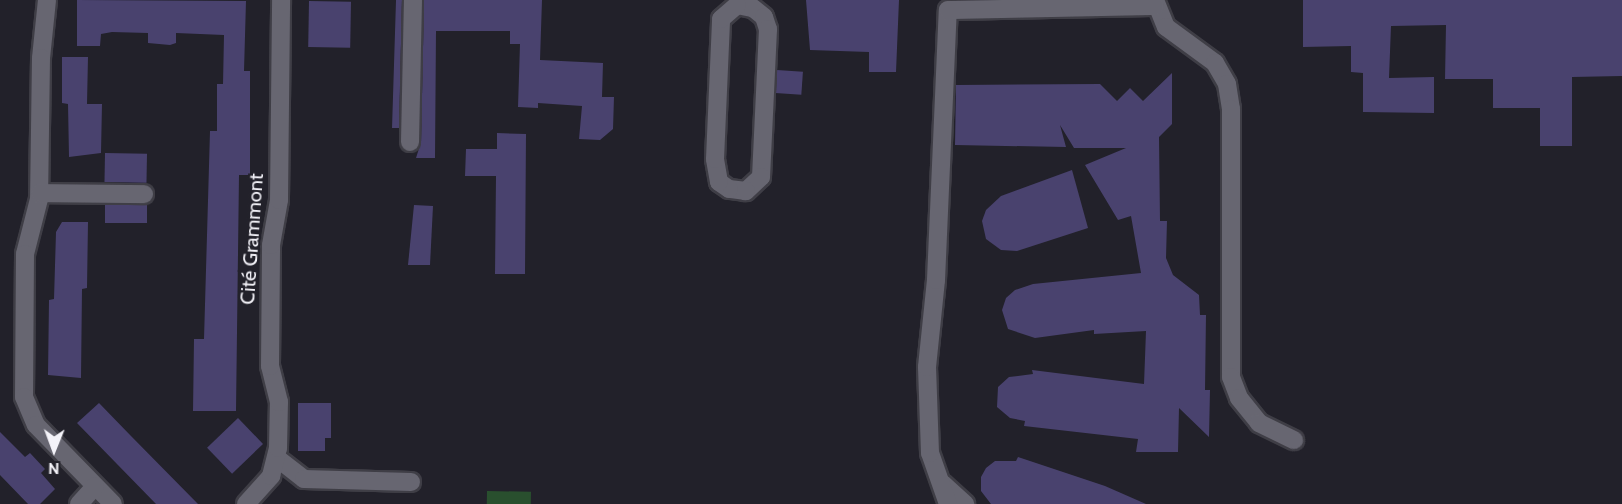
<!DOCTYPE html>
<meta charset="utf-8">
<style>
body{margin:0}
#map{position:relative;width:1622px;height:504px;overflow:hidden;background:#22212a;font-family:Cabin,sans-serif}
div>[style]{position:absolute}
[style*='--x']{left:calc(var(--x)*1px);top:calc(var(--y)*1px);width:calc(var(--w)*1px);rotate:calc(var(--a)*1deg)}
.green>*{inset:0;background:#294f2e;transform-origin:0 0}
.building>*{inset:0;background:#49426e;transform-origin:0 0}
.roads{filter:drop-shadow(2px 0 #3f3e46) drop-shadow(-2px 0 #3f3e46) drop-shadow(0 2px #3f3e46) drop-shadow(0 -2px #3f3e46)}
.minor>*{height:18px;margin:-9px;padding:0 9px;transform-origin:9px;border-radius:9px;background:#676671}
span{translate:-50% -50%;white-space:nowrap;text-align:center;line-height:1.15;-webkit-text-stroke:4.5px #22212a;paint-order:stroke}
.street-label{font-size:20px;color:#f4f3f9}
.north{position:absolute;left:24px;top:420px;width:60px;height:60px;-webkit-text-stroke:4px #22212a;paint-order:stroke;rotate:181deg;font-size:16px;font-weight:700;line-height:24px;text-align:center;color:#f4f3f9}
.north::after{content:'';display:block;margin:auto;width:21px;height:27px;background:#f4f3f9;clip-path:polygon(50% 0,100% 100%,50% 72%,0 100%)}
</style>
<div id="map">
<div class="green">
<i style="left:487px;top:491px;width:44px;height:13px;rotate:1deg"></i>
</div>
<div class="building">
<i style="clip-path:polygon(77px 0,246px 1px,244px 71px,250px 71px,250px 175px,239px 175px,236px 411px,193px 411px,194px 339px,204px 339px,210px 131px,217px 131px,217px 84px,223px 84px,224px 35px,176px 33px,176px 43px,170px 45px,148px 43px,148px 33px,112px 32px,101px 34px,100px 46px,77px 46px)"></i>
<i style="clip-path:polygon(396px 0,402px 0,399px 128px,392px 128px)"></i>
<i style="clip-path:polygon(424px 0,542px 0,540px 60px,603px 63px,602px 97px,614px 97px,613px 129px,600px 140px,579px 139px,582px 106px,538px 103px,538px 108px,518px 107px,520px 44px,510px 44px,510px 31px,436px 31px,435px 158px,416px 158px,421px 142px)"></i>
<i style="clip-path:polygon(806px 0,899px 0,896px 72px,869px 72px,869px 52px,810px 50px)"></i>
<i style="clip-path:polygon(1303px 0,1622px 0,1622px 76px,1572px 77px,1572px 146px,1540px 146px,1540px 108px,1493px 108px,1493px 79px,1445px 79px,1446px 25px,1391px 26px,1389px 78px,1434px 77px,1434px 113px,1363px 112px,1363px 73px,1351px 72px,1351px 46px,1303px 47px)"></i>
<i style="left:309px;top:1px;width:42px;height:46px;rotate:1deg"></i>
<i style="clip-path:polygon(62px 57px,88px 57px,87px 104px,102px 104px,101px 153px,69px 157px,68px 104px,62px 103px)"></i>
<i style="left:777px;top:70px;width:26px;height:23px;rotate:4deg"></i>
<i style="clip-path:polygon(1172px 73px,1172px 124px,1159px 137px,1160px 221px,1167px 221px,1166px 258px,1173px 275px,1199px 295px,1200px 315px,1206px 315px,1205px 390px,1210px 390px,1209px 437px,1179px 408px,1178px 452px,1136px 452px,1138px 439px,1024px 426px,1025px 421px,1010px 418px,997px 407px,998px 387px,1009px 377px,1033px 374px,1032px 370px,1144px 384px,1146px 331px,1094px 334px,1094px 330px,1035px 338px,1008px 329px,1002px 310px,1006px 298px,1015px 290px,1033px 284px,1141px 273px,1131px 216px,1118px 220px,1085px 165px,1126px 148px,1074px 148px,1060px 125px,1066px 147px,955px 145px,956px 85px,1100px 84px,1117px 101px,1130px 88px,1143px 101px)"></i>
<i style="clip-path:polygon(497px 133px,526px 134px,525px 274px,495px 274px,496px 176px,465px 176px,466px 149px,497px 149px)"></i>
<i style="left:105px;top:153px;width:42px;height:29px;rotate:1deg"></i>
<i style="clip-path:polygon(1072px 170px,1088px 228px,1017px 251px,1001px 250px,986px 239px,982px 221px,986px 210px,1001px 196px)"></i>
<i style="left:105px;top:205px;width:42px;height:18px"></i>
<i style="clip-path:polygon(414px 205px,433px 206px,430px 265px,408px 265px)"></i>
<i style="clip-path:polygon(62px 222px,88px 222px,87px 288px,82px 289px,81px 378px,48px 375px,49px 300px,54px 299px,56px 232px)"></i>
<i style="clip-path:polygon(99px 403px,131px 436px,198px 504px,156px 504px,77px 423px)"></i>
<i style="clip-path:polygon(298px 403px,331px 403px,331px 438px,325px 438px,325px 451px,298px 451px)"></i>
<i style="left:238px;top:418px;width:36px;height:43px;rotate:46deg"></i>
<i style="clip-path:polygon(0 432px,25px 457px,30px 453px,45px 469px,41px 473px,55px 489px,40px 504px,28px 504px,0 475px)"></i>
<i style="clip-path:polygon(1018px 457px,1105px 486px,1146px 504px,991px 504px,981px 491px,981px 477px,986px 468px,995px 461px,1016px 461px)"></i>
</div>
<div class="roads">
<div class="minor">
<i style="--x:47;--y:0;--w:58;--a:95.9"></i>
<i style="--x:41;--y:58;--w:141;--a:90.8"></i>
<i style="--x:39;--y:199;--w:57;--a:104.3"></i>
<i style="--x:25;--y:254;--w:143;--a:90.4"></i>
<i style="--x:24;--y:397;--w:30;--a:67"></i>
<i style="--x:36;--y:425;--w:110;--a:45.7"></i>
<i style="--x:1155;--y:0;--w:29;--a:68"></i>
<i style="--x:1166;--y:27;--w:61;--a:36.3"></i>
<i style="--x:1215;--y:63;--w:24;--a:60"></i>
<i style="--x:1227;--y:84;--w:25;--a:81"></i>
<i style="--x:1231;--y:109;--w:268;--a:90"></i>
<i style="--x:1231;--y:377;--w:22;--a:69"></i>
<i style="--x:1239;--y:398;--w:32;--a:51"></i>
<i style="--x:1259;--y:423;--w:39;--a:26"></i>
<i style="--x:737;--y:5;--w:16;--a:11"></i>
<i style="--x:753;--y:8;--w:14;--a:39"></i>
<i style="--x:764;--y:17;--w:13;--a:72"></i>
<i style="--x:768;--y:29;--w:148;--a:92.7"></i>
<i style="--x:761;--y:177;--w:21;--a:137"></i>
<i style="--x:746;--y:191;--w:17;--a:-173"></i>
<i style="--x:729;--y:189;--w:12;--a:-145"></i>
<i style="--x:719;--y:182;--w:23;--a:-100"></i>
<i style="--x:715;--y:159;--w:140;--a:-87.5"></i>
<i style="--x:721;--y:19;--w:21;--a:-41"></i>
<i style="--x:410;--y:142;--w:142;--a:-88.8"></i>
<i style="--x:40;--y:193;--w:104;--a:0.6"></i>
<i style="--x:277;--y:458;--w:34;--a:38"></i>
<i style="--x:304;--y:479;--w:107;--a:1.6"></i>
<i style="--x:943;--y:484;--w:30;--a:42"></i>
<i style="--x:79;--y:504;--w:24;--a:-48"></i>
<i style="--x:246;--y:504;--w:38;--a:-48"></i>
<i style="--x:271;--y:476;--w:29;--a:-76"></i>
<i style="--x:278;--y:448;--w:46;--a:-88.8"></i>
<i style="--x:279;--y:402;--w:37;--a:-104"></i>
<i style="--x:270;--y:366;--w:121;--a:-89.5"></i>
<i style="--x:271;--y:245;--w:46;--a:-79.9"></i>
<i style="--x:279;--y:200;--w:200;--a:-89.4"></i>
<i style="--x:948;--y:504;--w:54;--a:-109.4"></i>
<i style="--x:930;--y:453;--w:86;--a:-92"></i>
<i style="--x:927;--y:367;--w:87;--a:-84.1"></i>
<i style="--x:936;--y:280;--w:270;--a:-87.5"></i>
<i style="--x:948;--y:10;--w:207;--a:-1.1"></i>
</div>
</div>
<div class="street-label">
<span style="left:252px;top:239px;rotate:-86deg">Cité Grammont</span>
</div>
<div class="north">N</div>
</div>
